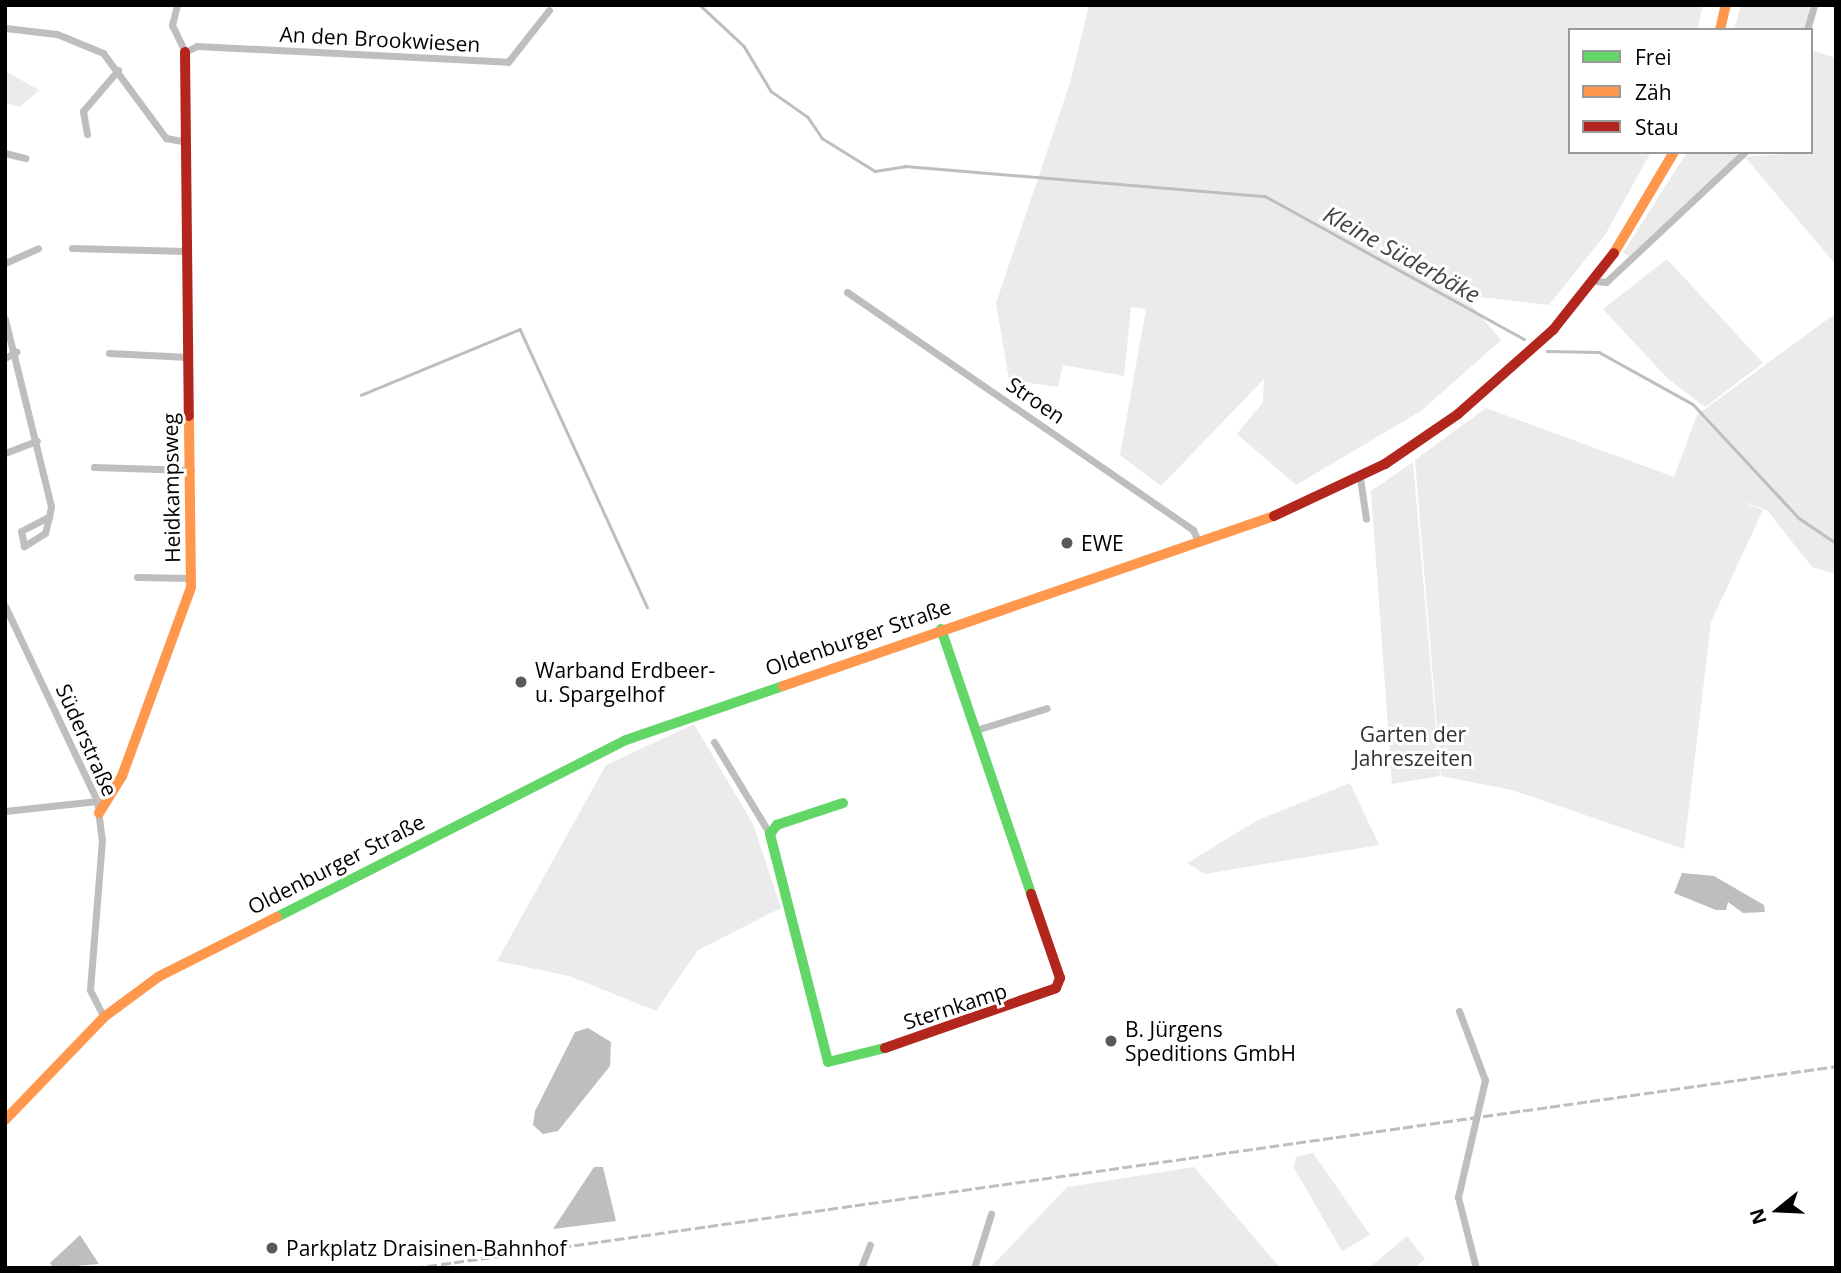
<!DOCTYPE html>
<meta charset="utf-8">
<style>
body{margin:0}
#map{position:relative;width:1841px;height:1273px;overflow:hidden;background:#fff;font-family:"Open Sans",sans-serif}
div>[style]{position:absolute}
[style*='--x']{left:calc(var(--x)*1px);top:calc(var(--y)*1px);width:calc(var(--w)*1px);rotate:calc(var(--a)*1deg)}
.green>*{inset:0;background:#ebebeb}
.water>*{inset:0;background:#bebebe}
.stream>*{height:2.5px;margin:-1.25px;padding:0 1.25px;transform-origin:1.25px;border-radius:1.25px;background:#bebebe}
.street>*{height:7px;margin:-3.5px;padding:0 3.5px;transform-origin:3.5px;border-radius:3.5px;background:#bebebe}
.fast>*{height:10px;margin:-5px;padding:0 5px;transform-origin:5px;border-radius:5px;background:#63d668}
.slow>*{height:10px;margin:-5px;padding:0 5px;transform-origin:5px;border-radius:5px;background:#ff974d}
.jam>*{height:10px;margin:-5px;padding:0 5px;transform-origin:5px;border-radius:5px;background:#b3261e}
.rail>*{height:2.5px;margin-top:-1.25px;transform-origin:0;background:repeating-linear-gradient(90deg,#bebebe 0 10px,transparent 0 13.5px)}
.dots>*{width:19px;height:19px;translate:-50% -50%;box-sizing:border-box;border:4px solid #fff;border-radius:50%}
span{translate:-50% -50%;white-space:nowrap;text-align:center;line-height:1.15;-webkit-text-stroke:6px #fff;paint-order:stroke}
.street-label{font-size:21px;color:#000}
.poi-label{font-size:21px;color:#000}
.left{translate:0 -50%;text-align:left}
.park-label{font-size:21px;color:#323232}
.water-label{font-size:23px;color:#434343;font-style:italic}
.frame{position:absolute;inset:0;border:7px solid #000;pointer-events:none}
.legend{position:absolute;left:1568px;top:28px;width:245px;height:126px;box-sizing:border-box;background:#fff;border:2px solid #999;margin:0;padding:9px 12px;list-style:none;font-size:21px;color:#000}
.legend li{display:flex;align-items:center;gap:14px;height:35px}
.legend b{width:35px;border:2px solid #999}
.north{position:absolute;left:1743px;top:1175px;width:70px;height:70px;-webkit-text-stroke:5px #fff;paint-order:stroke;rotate:252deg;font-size:19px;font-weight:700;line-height:28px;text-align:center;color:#000}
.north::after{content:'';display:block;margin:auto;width:24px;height:32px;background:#000;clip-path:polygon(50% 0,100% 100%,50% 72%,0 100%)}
</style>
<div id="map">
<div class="green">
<i style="clip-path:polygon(1089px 5px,1703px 5px,1697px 30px,1570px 30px,1570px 152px,1651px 152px,1605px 235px,1549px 305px,1463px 295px,1501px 340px,1421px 411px,1296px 485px,1237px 434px,1263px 402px,1264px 379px,1161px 486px,1120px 455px,1146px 309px,1131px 307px,1124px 376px,1063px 365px,1058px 387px,1009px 380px,996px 303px,1070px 83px)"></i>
<i style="clip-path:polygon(1741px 5px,1812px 5px,1805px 30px,1734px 30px)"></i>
<i style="clip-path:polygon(1811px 50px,1836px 58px,1836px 265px,1745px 157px,1811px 152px)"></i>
<i style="clip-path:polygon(5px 71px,39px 90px,20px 107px,5px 103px)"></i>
<i style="clip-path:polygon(1687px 152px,1741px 152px,1629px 256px,1623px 253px)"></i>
<i style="clip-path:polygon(1667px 259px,1763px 363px,1705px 407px,1667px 378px,1603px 309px)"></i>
<i style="clip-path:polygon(1836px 313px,1836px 574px,1812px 567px,1767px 510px,1734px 499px,1763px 510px,1711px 622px,1684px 849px,1512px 790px,1441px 776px,1415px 460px,1486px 408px,1674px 477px,1697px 415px)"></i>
<i style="clip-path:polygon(1413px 462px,1440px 776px,1392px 784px,1371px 491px)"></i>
<i style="clip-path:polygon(694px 724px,753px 824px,781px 908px,698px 950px,656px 1011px,569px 976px,497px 961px,606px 765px)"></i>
<i style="clip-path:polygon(1350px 783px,1379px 845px,1205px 874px,1187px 863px,1258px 820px)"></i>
<i style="clip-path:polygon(1313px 1153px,1370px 1235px,1342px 1251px,1294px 1168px,1296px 1157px)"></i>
<i style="clip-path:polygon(1194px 1167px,1280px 1268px,990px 1268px,1067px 1187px)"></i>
<i style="clip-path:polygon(1407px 1236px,1425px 1259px,1414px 1268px,1369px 1268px)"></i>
</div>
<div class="water">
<i style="clip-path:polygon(1682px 873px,1714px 876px,1764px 905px,1765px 912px,1743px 913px,1728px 902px,1726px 910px,1716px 910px,1674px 893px)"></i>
<i style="clip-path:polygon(588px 1028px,611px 1042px,610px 1066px,558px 1131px,543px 1134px,533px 1125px,535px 1111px,575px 1032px)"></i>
<i style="clip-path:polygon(594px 1167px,603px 1167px,616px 1221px,553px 1229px)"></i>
<i style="clip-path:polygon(80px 1235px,99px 1264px,53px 1268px,50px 1263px)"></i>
</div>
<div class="stream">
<i style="--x:700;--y:5;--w:60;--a:43"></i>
<i style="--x:744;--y:46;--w:52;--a:59"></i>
<i style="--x:771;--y:91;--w:45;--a:35.1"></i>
<i style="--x:808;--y:117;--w:25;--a:56"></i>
<i style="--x:822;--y:138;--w:62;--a:31.9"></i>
<i style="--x:875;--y:171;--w:30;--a:-9"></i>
<i style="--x:905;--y:166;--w:361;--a:4.8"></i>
<i style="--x:1265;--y:196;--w:296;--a:28.9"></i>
<i style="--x:1547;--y:351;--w:52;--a:1.1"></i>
<i style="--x:1599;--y:352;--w:107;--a:29"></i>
<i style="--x:1693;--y:404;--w:156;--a:47.1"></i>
<i style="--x:1799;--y:518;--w:45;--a:34"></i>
<i style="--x:361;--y:395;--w:172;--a:-22.5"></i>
<i style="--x:520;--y:329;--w:306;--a:65.4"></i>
</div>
<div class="street">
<i style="--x:177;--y:5;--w:21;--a:104"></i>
<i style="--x:172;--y:25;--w:30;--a:64"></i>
<i style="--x:185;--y:52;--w:13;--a:-27"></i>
<i style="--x:197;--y:46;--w:311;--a:2.9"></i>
<i style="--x:508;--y:62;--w:66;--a:-51.7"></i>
<i style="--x:5;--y:28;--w:52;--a:6.6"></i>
<i style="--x:57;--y:34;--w:50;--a:22.4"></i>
<i style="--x:103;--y:53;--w:106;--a:53.5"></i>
<i style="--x:166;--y:138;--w:16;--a:11"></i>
<i style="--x:1807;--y:30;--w:26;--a:-74"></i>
<i style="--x:87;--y:134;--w:23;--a:-100"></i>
<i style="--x:83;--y:111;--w:54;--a:-49.5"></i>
<i style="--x:5;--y:153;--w:21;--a:14"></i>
<i style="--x:72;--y:248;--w:113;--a:1.5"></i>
<i style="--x:5;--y:263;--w:36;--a:-24"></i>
<i style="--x:1595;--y:281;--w:11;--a:5"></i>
<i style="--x:1606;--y:282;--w:190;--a:-43.1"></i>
<i style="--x:847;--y:292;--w:420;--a:34.5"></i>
<i style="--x:1193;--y:530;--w:14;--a:65"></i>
<i style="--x:5;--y:319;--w:193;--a:76.2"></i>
<i style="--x:51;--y:506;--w:11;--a:100"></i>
<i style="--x:49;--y:517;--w:16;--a:104"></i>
<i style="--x:45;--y:533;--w:25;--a:148"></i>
<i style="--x:24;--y:546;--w:15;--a:-101"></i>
<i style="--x:21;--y:531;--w:31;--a:-27"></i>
<i style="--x:109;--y:353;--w:79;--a:2.9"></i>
<i style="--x:5;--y:358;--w:13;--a:-29"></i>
<i style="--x:5;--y:453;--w:34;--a:-21"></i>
<i style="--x:94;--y:467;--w:97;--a:1.8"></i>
<i style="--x:1360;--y:478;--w:41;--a:81.7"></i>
<i style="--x:137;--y:577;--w:54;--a:1.1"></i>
<i style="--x:5;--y:606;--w:216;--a:64.7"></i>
<i style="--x:97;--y:801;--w:39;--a:83"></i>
<i style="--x:102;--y:840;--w:150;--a:94.6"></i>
<i style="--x:90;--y:990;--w:30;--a:63"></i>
<i style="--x:976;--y:730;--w:74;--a:-17.2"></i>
<i style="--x:714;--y:742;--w:108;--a:58.7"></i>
<i style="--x:5;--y:811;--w:93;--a:-6.2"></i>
<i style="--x:1459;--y:1011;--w:74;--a:69.4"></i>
<i style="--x:1485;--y:1080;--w:120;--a:103"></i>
<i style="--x:1458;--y:1197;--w:73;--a:75.8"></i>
<i style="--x:861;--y:1268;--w:25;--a:-69"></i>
<i style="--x:974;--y:1268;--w:57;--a:-72.5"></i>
</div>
<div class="fast">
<i style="--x:941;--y:629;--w:280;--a:71.2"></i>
<i style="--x:843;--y:803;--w:70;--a:161.6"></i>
<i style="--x:777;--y:825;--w:11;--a:128"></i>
<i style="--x:770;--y:834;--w:235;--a:75.7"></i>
<i style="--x:828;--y:1062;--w:59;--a:-13.8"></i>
<i style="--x:277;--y:917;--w:391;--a:-26.9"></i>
<i style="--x:626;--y:740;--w:166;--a:-19"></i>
</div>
<div class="slow">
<i style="--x:1720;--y:30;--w:26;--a:-77"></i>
<i style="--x:1614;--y:253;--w:117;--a:-59.3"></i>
<i style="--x:783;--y:686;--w:520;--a:-19.1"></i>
<i style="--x:99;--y:813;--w:44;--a:-58.1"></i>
<i style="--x:122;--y:776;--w:201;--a:-69.9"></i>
<i style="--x:191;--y:587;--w:171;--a:-90.7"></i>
<i style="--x:5;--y:1120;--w:143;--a:-46.1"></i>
<i style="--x:104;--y:1017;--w:67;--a:-36.5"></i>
<i style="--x:158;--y:977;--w:133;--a:-26.8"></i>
</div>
<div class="jam">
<i style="--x:185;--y:52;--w:364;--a:89.4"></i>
<i style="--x:1274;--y:516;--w:123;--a:-25.1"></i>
<i style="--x:1385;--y:464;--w:88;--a:-34.4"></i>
<i style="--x:1458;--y:414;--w:127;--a:-41.5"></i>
<i style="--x:1553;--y:330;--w:98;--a:-51.6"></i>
<i style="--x:885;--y:1048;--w:181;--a:-19.3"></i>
<i style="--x:1056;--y:988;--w:11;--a:-68"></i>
<i style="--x:1060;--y:978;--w:89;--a:-109"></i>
</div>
<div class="rail">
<i style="--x:414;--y:1268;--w:1436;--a:-8.08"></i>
</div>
<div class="dots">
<i style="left:1067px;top:543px;background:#595959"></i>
<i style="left:521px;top:682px;background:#595959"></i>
<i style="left:1111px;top:1041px;background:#595959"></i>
<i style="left:272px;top:1248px;background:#595959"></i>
</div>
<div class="street-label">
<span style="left:380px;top:39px;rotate:3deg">An den Brookwiesen</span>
<span style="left:1036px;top:400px;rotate:34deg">Stroen</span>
<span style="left:171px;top:488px;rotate:-91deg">Heidkampsweg</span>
<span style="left:858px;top:637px;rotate:-19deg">Oldenburger Straße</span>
<span style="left:87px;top:740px;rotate:66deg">Süderstraße</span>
<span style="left:336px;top:864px;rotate:-27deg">Oldenburger Straße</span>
<span style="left:955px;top:1006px;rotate:-18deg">Sternkamp</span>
</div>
<div class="poi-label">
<span class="left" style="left:1081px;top:543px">EWE</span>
<span class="left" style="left:535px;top:682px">Warband Erdbeer-<br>u. Spargelhof</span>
<span class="left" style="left:1125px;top:1041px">B. Jürgens<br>Speditions GmbH</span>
<span class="left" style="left:286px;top:1248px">Parkplatz Draisinen-Bahnhof</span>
</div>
<div class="park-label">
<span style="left:1413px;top:746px">Garten der<br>Jahreszeiten</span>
</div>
<div class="water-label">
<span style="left:1402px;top:254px;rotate:29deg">Kleine Süderbäke</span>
</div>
<div class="frame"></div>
<ul class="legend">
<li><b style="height:9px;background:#63d668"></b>Frei</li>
<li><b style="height:9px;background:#ff974d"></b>Zäh</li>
<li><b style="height:9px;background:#b3261e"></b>Stau</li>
</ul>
<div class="north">N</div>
</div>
